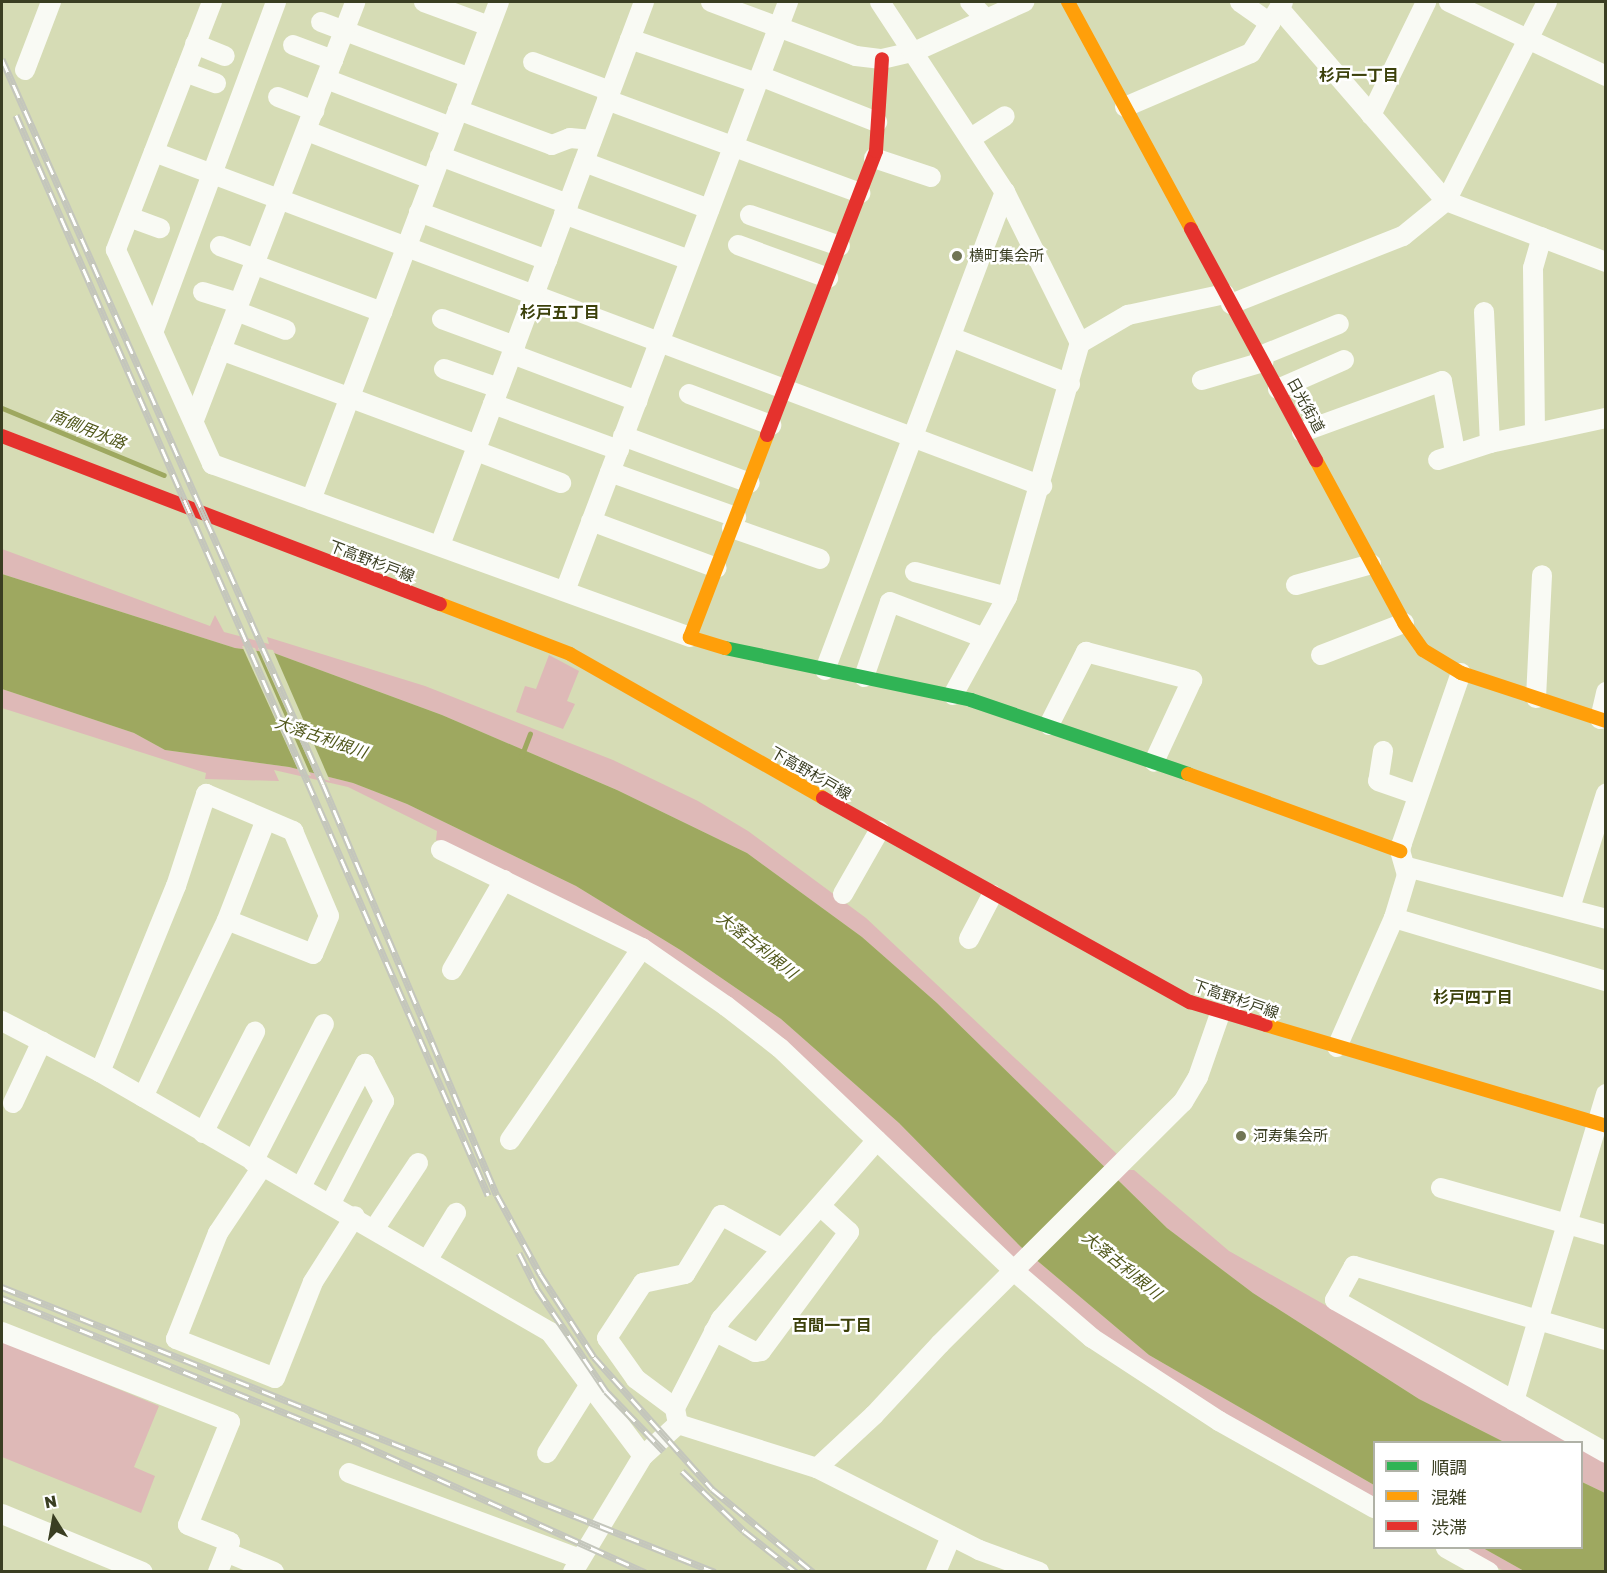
<!DOCTYPE html>
<meta charset="utf-8">
<style>
body{margin:0}
#map{position:relative;width:1607px;height:1573px;overflow:hidden;background:#d6dcb5;font-family:"Golos Text","Noto Sans JP",sans-serif}
div>[style]{position:absolute}
[style*='--x']{left:calc(var(--x)*1px);top:calc(var(--y)*1px);width:calc(var(--w)*1px);rotate:calc(var(--a)*1deg)}
.green>*{inset:0;background:#deb9b7}
.water>*{inset:0;background:#9ea860}
.pier>*{inset:0;background:#d6dcb5}
.stream>*{height:5px;margin:-2.5px;padding:0 2.5px;transform-origin:2.5px;border-radius:2.5px;background:#9ea860}
.street>*{height:20px;margin:-10px;padding:0 10px;transform-origin:10px;border-radius:10px;background:#f9faf4}
.fast>*{height:14px;margin:-7px;padding:0 7px;transform-origin:7px;border-radius:7px;background:#30b455}
.slow>*{height:14px;margin:-7px;padding:0 7px;transform-origin:7px;border-radius:7px;background:#ff9f0a}
.jam>*{height:14px;margin:-7px;padding:0 7px;transform-origin:7px;border-radius:7px;background:#e5322d}
.rail>*{height:7px;margin-top:-3.5px;transform-origin:0;background:repeating-linear-gradient(90deg,#fff 0 14px,#c4c6bc 0 28px);box-sizing:border-box;border-block:2px solid #c4c6bc}
.dots>*{width:16px;height:16px;translate:-50% -50%;box-sizing:border-box;border:3px solid #fff;border-radius:50%}
span{translate:-50% -50%;white-space:nowrap;text-align:center;line-height:1.15;-webkit-text-stroke:5px #fff;paint-order:stroke}
.poi-label{font-size:15px;color:#3a3e22}
.left{translate:0 -50%;text-align:left}
.street-label{font-size:15px;color:#3a3e22}
.neighbourhood-label{font-size:16px;color:#3c410b;font-weight:700}
.water-label{font-size:16px;color:#51581b;font-style:italic}
.frame{position:absolute;inset:0;border:3px solid #3a3e22;pointer-events:none}
.legend{position:absolute;left:1373px;top:1441px;width:210px;height:108px;box-sizing:border-box;background:#fff;border:2px solid #b0b2a7;margin:0;padding:8px 10px;list-style:none;font-size:18px;color:#3a3e22}
.legend li{display:flex;align-items:center;gap:12px;height:30px}
.legend b{width:30px;border:2px solid #b0b2a7}
.north{position:absolute;left:24px;top:1489px;width:60px;height:60px;-webkit-text-stroke:4px #fff;paint-order:stroke;rotate:349deg;font-size:16px;font-weight:700;line-height:24px;text-align:center;color:#3a3e22}
.north::after{content:'';display:block;margin:auto;width:21px;height:27px;background:#3a3e22;clip-path:polygon(50% 0,100% 100%,50% 72%,0 100%)}
</style>
<div id="map">
<div class="green">
<i style="clip-path:polygon(2px 549px,210px 626px,215px 615px,224px 632px,269px 644px,267px 637px,425px 686px,613px 760px,698px 801px,748px 831px,866px 918px,1117px 1154px,1128px 1170px,1134px 1170px,1229px 1251px,1569px 1442px,1504px 1442px,1419px 1399px,1253px 1293px,1167px 1228px,937px 1003px,862px 937px,747px 853px,617px 790px,442px 715px,274px 653px,235px 648px,2px 574px)"></i>
<i style="clip-path:polygon(549px 655px,579px 671px,567px 701px,575px 704px,563px 729px,516px 712px,525px 686px,536px 689px)"></i>
<i style="clip-path:polygon(2px 689px,134px 733px,165px 750px,289px 767px,353px 783px,407px 804px,576px 886px,682px 951px,781px 1019px,899px 1123px,1021px 1247px,1149px 1355px,1374px 1485px,1374px 1499px,1224px 1415px,1085px 1328px,1011px 1258px,647px 945px,436px 840px,437px 831px,348px 787px,274px 770px,279px 781px,205px 779px,206px 773px,2px 708px)"></i>
<i style="clip-path:polygon(2px 1341px,159px 1406px,134px 1467px,155px 1476px,141px 1513px,2px 1457px)"></i>
<i style="clip-path:polygon(1582px 1449px,1605px 1463px,1605px 1493px,1582px 1482px)"></i>
<i style="clip-path:polygon(1461px 1548px,1483px 1548px,1524px 1571px,1504px 1571px)"></i>
</div>
<div class="water">
<i style="clip-path:polygon(2px 574px,235px 648px,274px 653px,442px 715px,617px 790px,747px 853px,862px 937px,937px 1003px,1167px 1228px,1253px 1293px,1419px 1399px,1504px 1442px,1374px 1442px,1374px 1485px,1149px 1355px,1021px 1247px,899px 1123px,781px 1019px,682px 951px,576px 886px,407px 804px,353px 783px,289px 767px,165px 750px,134px 733px,2px 689px)"></i>
<i style="clip-path:polygon(1582px 1482px,1605px 1493px,1605px 1571px,1524px 1571px,1483px 1548px,1582px 1548px)"></i>
</div>
<div class="pier">
<i style="clip-path:polygon(242px 646px,255px 648px,311px 776px,299px 772px)"></i>
<i style="clip-path:polygon(258px 648px,273px 650px,330px 781px,316px 777px)"></i>
</div>
<div class="stream">
<i style="--x:2;--y:408;--w:175;--a:22.5"></i>
<i style="--x:521;--y:757;--w:25;--a:-69"></i>
</div>
<div class="street">
<i style="--x:212;--y:2;--w:266;--a:111.2"></i>
<i style="--x:116;--y:250;--w:235;--a:65.8"></i>
<i style="--x:212;--y:464;--w:508;--a:19.9"></i>
<i style="--x:424;--y:2;--w:69;--a:20.3"></i>
<i style="--x:711;--y:2;--w:155;--a:20.4"></i>
<i style="--x:856;--y:56;--w:26;--a:7"></i>
<i style="--x:882;--y:59;--w:35;--a:-13"></i>
<i style="--x:916;--y:51;--w:119;--a:-24.4"></i>
<i style="--x:880;--y:2;--w:227;--a:56.7"></i>
<i style="--x:1005;--y:192;--w:169;--a:63.6"></i>
<i style="--x:1080;--y:343;--w:56;--a:-30.3"></i>
<i style="--x:1128;--y:315;--w:99;--a:-12.2"></i>
<i style="--x:970;--y:2;--w:23;--a:47"></i>
<i style="--x:1240;--y:2;--w:37;--a:35"></i>
<i style="--x:1449;--y:2;--w:174;--a:25.2"></i>
<i style="--x:1547;--y:2;--w:223;--a:116.9"></i>
<i style="--x:1446;--y:201;--w:171;--a:20.9"></i>
<i style="--x:321;--y:22;--w:159;--a:20.6"></i>
<i style="--x:630;--y:39;--w:134;--a:19.1"></i>
<i style="--x:195;--y:44;--w:32;--a:22"></i>
<i style="--x:293;--y:45;--w:43;--a:20.6"></i>
<i style="--x:533;--y:62;--w:82;--a:20.6"></i>
<i style="--x:25;--y:70;--w:73;--a:-69.1"></i>
<i style="--x:185;--y:72;--w:33;--a:20"></i>
<i style="--x:760;--y:76;--w:126;--a:21.5"></i>
<i style="--x:326;--y:79;--w:134;--a:21"></i>
<i style="--x:278;--y:97;--w:39;--a:21"></i>
<i style="--x:607;--y:100;--w:270;--a:20.2"></i>
<i style="--x:1125;--y:107;--w:137;--a:-23.2"></i>
<i style="--x:1251;--y:53;--w:60;--a:-57.9"></i>
<i style="--x:458;--y:110;--w:100;--a:20.4"></i>
<i style="--x:552;--y:145;--w:19;--a:-21"></i>
<i style="--x:570;--y:138;--w:22;--a:5"></i>
<i style="--x:1371;--y:115;--w:126;--a:-64"></i>
<i style="--x:307;--y:131;--w:133;--a:21.2"></i>
<i style="--x:971;--y:138;--w:40;--a:-32.9"></i>
<i style="--x:154;--y:152;--w:949;--a:20.61"></i>
<i style="--x:440;--y:156;--w:137;--a:20.6"></i>
<i style="--x:874;--y:158;--w:60;--a:18.4"></i>
<i style="--x:584;--y:162;--w:134;--a:20.6"></i>
<i style="--x:419;--y:212;--w:137;--a:20.6"></i>
<i style="--x:564;--y:214;--w:134;--a:20.1"></i>
<i style="--x:750;--y:215;--w:95;--a:19"></i>
<i style="--x:129;--y:217;--w:33;--a:20"></i>
<i style="--x:738;--y:245;--w:96;--a:20.1"></i>
<i style="--x:220;--y:246;--w:37;--a:20"></i>
<i style="--x:253;--y:264;--w:138;--a:20.4"></i>
<i style="--x:203;--y:292;--w:37;--a:17"></i>
<i style="--x:1231;--y:304;--w:185;--a:-21.6"></i>
<i style="--x:1403;--y:236;--w:55;--a:-39.1"></i>
<i style="--x:1446;--y:201;--w:255;--a:-130.9"></i>
<i style="--x:236;--y:311;--w:53;--a:20.8"></i>
<i style="--x:1484;--y:312;--w:131;--a:87.4"></i>
<i style="--x:442;--y:319;--w:78;--a:20.3"></i>
<i style="--x:154;--y:330;--w:350;--a:-69.6"></i>
<i style="--x:951;--y:337;--w:128;--a:21.6"></i>
<i style="--x:221;--y:350;--w:274;--a:20.3"></i>
<i style="--x:512;--y:354;--w:134;--a:20.6"></i>
<i style="--x:1260;--y:356;--w:85;--a:-22.1"></i>
<i style="--x:444;--y:369;--w:58;--a:19.1"></i>
<i style="--x:1202;--y:380;--w:64;--a:-16.4"></i>
<i style="--x:1278;--y:389;--w:72;--a:-23.7"></i>
<i style="--x:689;--y:394;--w:88;--a:20.7"></i>
<i style="--x:493;--y:404;--w:134;--a:20.1"></i>
<i style="--x:194;--y:420;--w:448;--a:-68.9"></i>
<i style="--x:1302;--y:432;--w:149;--a:-20"></i>
<i style="--x:1442;--y:381;--w:72;--a:79.6"></i>
<i style="--x:1535;--y:432;--w:164;--a:-90.7"></i>
<i style="--x:1533;--y:268;--w:32;--a:-74"></i>
<i style="--x:623;--y:436;--w:135;--a:20.3"></i>
<i style="--x:476;--y:451;--w:91;--a:20.6"></i>
<i style="--x:1438;--y:460;--w:55;--a:-18.1"></i>
<i style="--x:1490;--y:443;--w:119;--a:-12.2"></i>
<i style="--x:610;--y:472;--w:134;--a:19.7"></i>
<i style="--x:311;--y:500;--w:532;--a:-69.32"></i>
<i style="--x:591;--y:521;--w:134;--a:20.5"></i>
<i style="--x:732;--y:528;--w:93;--a:19.4"></i>
<i style="--x:440;--y:545;--w:580;--a:-69.41"></i>
<i style="--x:915;--y:572;--w:95;--a:15.2"></i>
<i style="--x:1296;--y:585;--w:78;--a:-15.6"></i>
<i style="--x:565;--y:591;--w:630;--a:-69.26"></i>
<i style="--x:1321;--y:655;--w:89;--a:-21.1"></i>
<i style="--x:825;--y:670;--w:511;--a:-69.37"></i>
<i style="--x:864;--y:677;--w:79;--a:-70.9"></i>
<i style="--x:890;--y:602;--w:98;--a:20.8"></i>
<i style="--x:953;--y:695;--w:112;--a:-61.1"></i>
<i style="--x:1007;--y:597;--w:264;--a:-74"></i>
<i style="--x:1536;--y:698;--w:123;--a:-87.2"></i>
<i style="--x:1600;--y:719;--w:28;--a:-77"></i>
<i style="--x:1049;--y:725;--w:82;--a:-63.1"></i>
<i style="--x:1086;--y:652;--w:110;--a:14.8"></i>
<i style="--x:1192;--y:680;--w:90;--a:114.9"></i>
<i style="--x:1383;--y:751;--w:30;--a:99"></i>
<i style="--x:1378;--y:781;--w:42;--a:19.3"></i>
<i style="--x:441;--y:850;--w:224;--a:26"></i>
<i style="--x:642;--y:948;--w:102;--a:34.6"></i>
<i style="--x:726;--y:1006;--w:68;--a:37.9"></i>
<i style="--x:780;--y:1048;--w:323;--a:43.6"></i>
<i style="--x:1014;--y:1271;--w:103;--a:40.7"></i>
<i style="--x:1092;--y:1338;--w:152;--a:33.2"></i>
<i style="--x:1219;--y:1421;--w:178;--a:29.3"></i>
<i style="--x:1407;--y:867;--w:206;--a:14.6"></i>
<i style="--x:843;--y:894;--w:73;--a:-60.3"></i>
<i style="--x:1570;--y:908;--w:120;--a:-72.5"></i>
<i style="--x:1394;--y:918;--w:221;--a:16.6"></i>
<i style="--x:969;--y:939;--w:50;--a:-62.4"></i>
<i style="--x:452;--y:970;--w:104;--a:-60"></i>
<i style="--x:2;--y:1021;--w:110;--a:27.5"></i>
<i style="--x:100;--y:1072;--w:520;--a:30.02"></i>
<i style="--x:550;--y:1332;--w:155;--a:53.1"></i>
<i style="--x:643;--y:1456;--w:47;--a:-42.4"></i>
<i style="--x:678;--y:1424;--w:146;--a:17.6"></i>
<i style="--x:817;--y:1468;--w:182;--a:26.8"></i>
<i style="--x:979;--y:1550;--w:64;--a:20.1"></i>
<i style="--x:1337;--y:1047;--w:141;--a:-66.2"></i>
<i style="--x:1394;--y:918;--w:45;--a:-73.2"></i>
<i style="--x:1407;--y:875;--w:25;--a:-106"></i>
<i style="--x:1400;--y:851;--w:8;--a:-76"></i>
<i style="--x:1402;--y:843;--w:180;--a:-70.9"></i>
<i style="--x:100;--y:1072;--w:201;--a:-67.8"></i>
<i style="--x:176;--y:886;--w:97;--a:-71.9"></i>
<i style="--x:206;--y:794;--w:95;--a:23"></i>
<i style="--x:293;--y:831;--w:92;--a:67"></i>
<i style="--x:329;--y:916;--w:41;--a:112.8"></i>
<i style="--x:313;--y:954;--w:92;--a:-158.4"></i>
<i style="--x:1606;--y:1094;--w:236;--a:106.7"></i>
<i style="--x:1538;--y:1320;--w:71;--a:16.4"></i>
<i style="--x:143;--y:1097;--w:196;--a:-64.6"></i>
<i style="--x:227;--y:920;--w:105;--a:-68.8"></i>
<i style="--x:13;--y:1103;--w:68;--a:-64.9"></i>
<i style="--x:203;--y:1133;--w:114;--a:-62.8"></i>
<i style="--x:510;--y:1140;--w:233;--a:-55.5"></i>
<i style="--x:253;--y:1162;--w:155;--a:-62.8"></i>
<i style="--x:262;--y:1167;--w:79;--a:123.7"></i>
<i style="--x:218;--y:1233;--w:114;--a:111.6"></i>
<i style="--x:176;--y:1339;--w:106;--a:21.5"></i>
<i style="--x:275;--y:1378;--w:103;--a:-68.4"></i>
<i style="--x:313;--y:1282;--w:78;--a:-57.5"></i>
<i style="--x:301;--y:1187;--w:139;--a:-62.5"></i>
<i style="--x:365;--y:1064;--w:42;--a:62.8"></i>
<i style="--x:384;--y:1101;--w:115;--a:117.5"></i>
<i style="--x:1441;--y:1188;--w:172;--a:15.9"></i>
<i style="--x:375;--y:1228;--w:78;--a:-56.5"></i>
<i style="--x:428;--y:1259;--w:54;--a:-58.7"></i>
<i style="--x:714;--y:1331;--w:46;--a:27.1"></i>
<i style="--x:755;--y:1352;--w:6;--a:-9"></i>
<i style="--x:761;--y:1351;--w:148;--a:-53.5"></i>
<i style="--x:849;--y:1232;--w:39;--a:-138"></i>
<i style="--x:2;--y:1332;--w:245;--a:21.5"></i>
<i style="--x:230;--y:1422;--w:111;--a:112.2"></i>
<i style="--x:188;--y:1525;--w:45;--a:22"></i>
<i style="--x:230;--y:1542;--w:32;--a:112"></i>
<i style="--x:1514;--y:1401;--w:84;--a:-73.5"></i>
<i style="--x:1538;--y:1320;--w:192;--a:-163.6"></i>
<i style="--x:1354;--y:1266;--w:39;--a:119"></i>
<i style="--x:1335;--y:1300;--w:311;--a:29.4"></i>
<i style="--x:675;--y:1408;--w:100;--a:-62.7"></i>
<i style="--x:721;--y:1319;--w:237;--a:-48.9"></i>
<i style="--x:678;--y:1424;--w:16;--a:-101"></i>
<i style="--x:675;--y:1408;--w:49;--a:-143.4"></i>
<i style="--x:636;--y:1379;--w:50;--a:-125.3"></i>
<i style="--x:607;--y:1338;--w:66;--a:-56.8"></i>
<i style="--x:643;--y:1283;--w:43;--a:-12.1"></i>
<i style="--x:685;--y:1274;--w:69;--a:-58.6"></i>
<i style="--x:721;--y:1215;--w:68;--a:28.8"></i>
<i style="--x:547;--y:1453;--w:79;--a:-57.9"></i>
<i style="--x:817;--y:1468;--w:78;--a:-42.9"></i>
<i style="--x:874;--y:1415;--w:97;--a:-47.1"></i>
<i style="--x:940;--y:1344;--w:343;--a:-44.9"></i>
<i style="--x:1183;--y:1102;--w:29;--a:-59"></i>
<i style="--x:1198;--y:1077;--w:67;--a:-70.8"></i>
<i style="--x:349;--y:1473;--w:246;--a:20.4"></i>
<i style="--x:2;--y:1514;--w:152;--a:22.4"></i>
<i style="--x:1446;--y:1548;--w:49;--a:29.2"></i>
<i style="--x:226;--y:1552;--w:52;--a:22.6"></i>
<i style="--x:573;--y:1572;--w:135;--a:-58.9"></i>
<i style="--x:936;--y:1572;--w:39;--a:-67"></i>
</div>
<div class="fast">
<i style="--x:725;--y:648;--w:251;--a:11.9"></i>
<i style="--x:971;--y:700;--w:229;--a:18.8"></i>
</div>
<div class="slow">
<i style="--x:1068;--y:2;--w:258;--a:61.5"></i>
<i style="--x:1316;--y:460;--w:185;--a:61.6"></i>
<i style="--x:1404;--y:623;--w:33;--a:55"></i>
<i style="--x:1423;--y:650;--w:44;--a:31.2"></i>
<i style="--x:1461;--y:673;--w:153;--a:18.3"></i>
<i style="--x:440;--y:604;--w:139;--a:21"></i>
<i style="--x:570;--y:654;--w:291;--a:29.6"></i>
<i style="--x:725;--y:648;--w:37;--a:-163"></i>
<i style="--x:690;--y:637;--w:216;--a:-69.1"></i>
<i style="--x:1188;--y:774;--w:226;--a:20"></i>
<i style="--x:1266;--y:1025;--w:355;--a:16.5"></i>
</div>
<div class="jam">
<i style="--x:1191;--y:229;--w:263;--a:61.6"></i>
<i style="--x:767;--y:435;--w:304;--a:-69"></i>
<i style="--x:876;--y:151;--w:92;--a:-86.3"></i>
<i style="--x:2;--y:436;--w:469;--a:21"></i>
<i style="--x:823;--y:798;--w:420;--a:29.1"></i>
<i style="--x:1190;--y:1002;--w:79;--a:16.8"></i>
</div>
<div class="rail">
<i style="--x:2;--y:59;--w:793;--a:66.12"></i>
<i style="--x:323;--y:784;--w:446;--a:67.1"></i>
<i style="--x:497;--y:1195;--w:90;--a:61.4"></i>
<i style="--x:540;--y:1274;--w:99;--a:57"></i>
<i style="--x:594;--y:1357;--w:177;--a:48.2"></i>
<i style="--x:712;--y:1489;--w:131;--a:39.4"></i>
<i style="--x:16;--y:115;--w:1179;--a:66.39"></i>
<i style="--x:519;--y:1253;--w:40;--a:63.4"></i>
<i style="--x:537;--y:1289;--w:123;--a:55.9"></i>
<i style="--x:606;--y:1391;--w:83;--a:46"></i>
<i style="--x:2;--y:1287;--w:768;--a:21.79"></i>
<i style="--x:2;--y:1298;--w:388;--a:22.1"></i>
<i style="--x:361;--y:1444;--w:312;--a:24.3"></i>
<i style="--x:682;--y:1471;--w:86;--a:44.1"></i>
<i style="--x:744;--y:1531;--w:66;--a:38.3"></i>
</div>
<div class="dots">
<i style="left:957px;top:256px;background:#717555"></i>
<i style="left:1241px;top:1136px;background:#717555"></i>
</div>
<div class="poi-label">
<span class="left" style="left:969px;top:256px">横町集会所</span>
<span class="left" style="left:1253px;top:1136px">河寿集会所</span>
</div>
<div class="street-label">
<span style="left:1306px;top:405px;rotate:61deg">日光街道</span>
<span style="left:372px;top:561px;rotate:21deg">下高野杉戸線</span>
<span style="left:811px;top:773px;rotate:30deg">下高野杉戸線</span>
<span style="left:1236px;top:999px;rotate:19deg">下高野杉戸線</span>
</div>
<div class="neighbourhood-label">
<span style="left:1359px;top:75px">杉戸一丁目</span>
<span style="left:560px;top:312px">杉戸五丁目</span>
<span style="left:1473px;top:997px">杉戸四丁目</span>
<span style="left:832px;top:1325px">百間一丁目</span>
</div>
<div class="water-label">
<span style="left:88px;top:429px;rotate:22deg">南側用水路</span>
<span style="left:321px;top:737px;rotate:19deg">大落古利根川</span>
<span style="left:757px;top:945px;rotate:38deg">大落古利根川</span>
<span style="left:1122px;top:1265px;rotate:39deg">大落古利根川</span>
</div>
<div class="frame"></div>
<ul class="legend">
<li><b style="height:8px;background:#30b455"></b>順調</li>
<li><b style="height:8px;background:#ff9f0a"></b>混雑</li>
<li><b style="height:8px;background:#e5322d"></b>渋滞</li>
</ul>
<div class="north">N</div>
</div>
